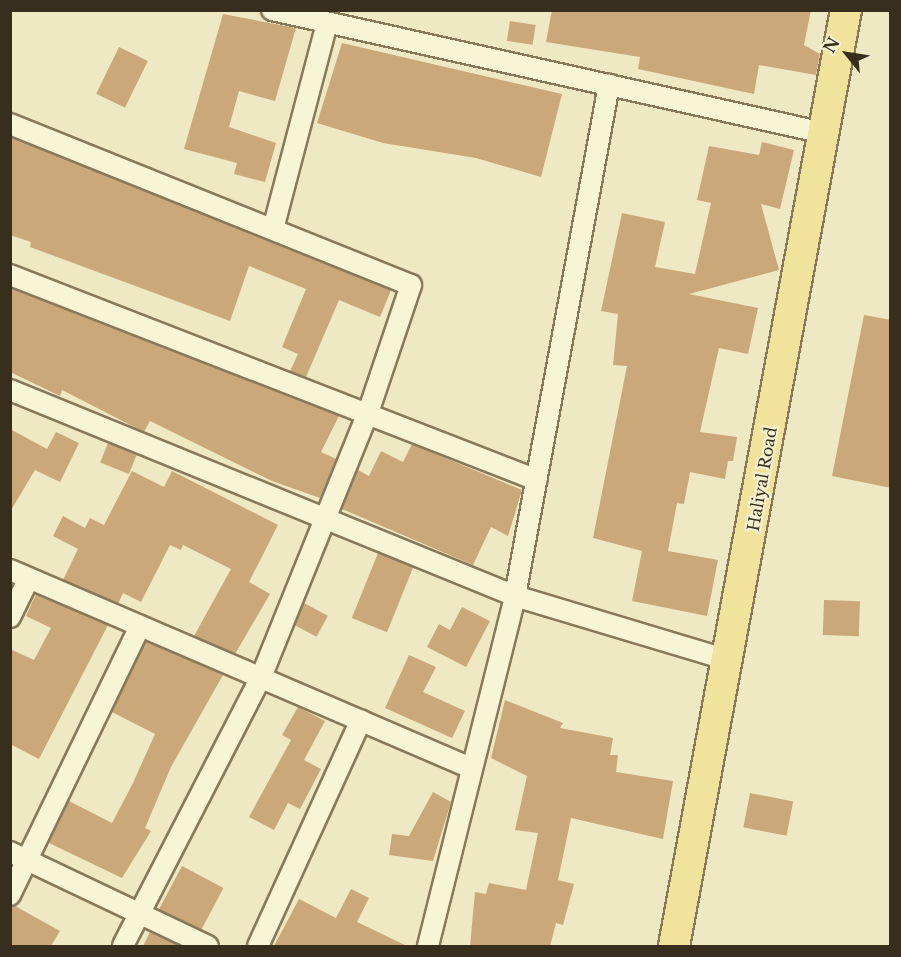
<!DOCTYPE html>
<style>
body{margin:0}
#map{position:relative;width:901px;height:957px;overflow:hidden;background:#eee8c3;font-family:"Libre Baskerville",serif}
div>[style]{position:absolute}
[style*='--x']{left:calc(var(--x)*1px);top:calc(var(--y)*1px);width:calc(var(--w)*1px);rotate:calc(var(--a)*1deg)}
.building>*{inset:0;background:#cba879;transform-origin:0 0}
.roads{filter:drop-shadow(2px 0 #87795a) drop-shadow(-2px 0 #87795a) drop-shadow(0 2px #87795a) drop-shadow(0 -2px #87795a)}
.minor>*{height:20px;margin:-10px;padding:0 10px;transform-origin:10px;border-radius:10px;background:#f8f4d6}
.primary>*{height:30px;margin:-15px;padding:0 15px;transform-origin:15px;border-radius:15px;background:#f1e39b}
span{translate:-50% -50%;white-space:nowrap;text-align:center;line-height:1.15;-webkit-text-stroke:4.5px #f5f1d2;paint-order:stroke}
.street-label{font-size:16px;color:#372e1e}
.frame{position:absolute;inset:0;border:12px solid #372e1e;pointer-events:none}
.north{position:absolute;left:817px;top:24px;width:60px;height:60px;-webkit-text-stroke:4px #f5f1d2;paint-order:stroke;rotate:300deg;font-size:16px;font-weight:700;line-height:24px;text-align:center;color:#372e1e}
.north::after{content:'';display:block;margin:auto;width:21px;height:27px;background:#372e1e;clip-path:polygon(50% 0,100% 100%,50% 72%,0 100%)}
</style>
<div id="map">
<div class="building">
<i style="clip-path:polygon(552px 10px,811px 10px,804px 45px,820px 54px,816px 75px,759px 65px,754px 94px,638px 69px,640px 57px,546px 42px)"></i>
<i style="clip-path:polygon(223px 14px,296px 28px,275px 101px,239px 91px,229px 127px,276px 143px,265px 182px,234px 174px,237px 163px,184px 149px)"></i>
<i style="left:510px;top:21px;width:26px;height:20px;rotate:9deg"></i>
<i style="clip-path:polygon(342px 43px,562px 94px,541px 177px,476px 158px,383px 143px,317px 123px)"></i>
<i style="left:119px;top:47px;width:32px;height:52px;rotate:26deg"></i>
<i style="clip-path:polygon(10px 137px,391px 290px,380px 317px,339px 300px,306px 377px,290px 371px,298px 354px,282px 347px,306px 289px,249px 266px,230px 321px,30px 247px,31px 242px,10px 235px)"></i>
<i style="clip-path:polygon(762px 142px,794px 150px,780px 209px,761px 204px,779px 270px,689px 294px,758px 308px,748px 354px,719px 348px,700px 432px,737px 437px,733px 461px,728px 461px,725px 479px,690px 472px,684px 504px,677px 503px,668px 551px,718px 560px,707px 616px,632px 601px,642px 551px,593px 538px,627px 366px,613px 365px,618px 314px,601px 311px,622px 213px,665px 222px,655px 267px,695px 274px,711px 203px,697px 200px,709px 146px,759px 155px)"></i>
<i style="clip-path:polygon(10px 288px,339px 416px,321px 452px,336px 459px,320px 498px,272px 481px,150px 421px,144px 432px,62px 390px,60px 396px,10px 372px)"></i>
<i style="clip-path:polygon(864px 315px,891px 320px,891px 488px,832px 476px)"></i>
<i style="clip-path:polygon(10px 429px,47px 449px,56px 432px,79px 443px,60px 482px,35px 470px,10px 512px)"></i>
<i style="left:108px;top:443px;width:31px;height:21px;rotate:22deg"></i>
<i style="clip-path:polygon(412px 444px,522px 490px,508px 536px,491px 527px,473px 565px,342px 509px,358px 470px,369px 476px,381px 451px,403px 462px)"></i>
<i style="clip-path:polygon(132px 471px,164px 487px,172px 471px,278px 525px,249px 582px,270px 594px,235px 654px,194px 636px,231px 569px,183px 545px,181px 550px,170px 545px,141px 602px,123px 593px,118px 604px,63px 580px,78px 549px,53px 536px,63px 516px,85px 528px,90px 518px,104px 525px)"></i>
<i style="left:378px;top:553px;width:38px;height:70px;rotate:22deg"></i>
<i style="clip-path:polygon(36px 594px,108px 625px,39px 759px,10px 744px,10px 649px,34px 660px,51px 628px,26px 616px)"></i>
<i style="left:824px;top:600px;width:36px;height:35px;rotate:2deg"></i>
<i style="left:304px;top:603px;width:27px;height:24px;rotate:28deg"></i>
<i style="clip-path:polygon(462px 607px,490px 621px,466px 667px,427px 647px,439px 624px,450px 630px)"></i>
<i style="clip-path:polygon(146px 641px,223px 675px,171px 767px,145px 828px,151px 831px,122px 878px,49px 843px,69px 801px,112px 823px,132px 785px,155px 734px,112px 712px)"></i>
<i style="clip-path:polygon(409px 655px,436px 667px,423px 692px,465px 711px,452px 738px,385px 708px)"></i>
<i style="clip-path:polygon(505px 700px,563px 723px,560px 728px,613px 738px,610px 755px,618px 755px,616px 772px,673px 781px,663px 839px,571px 818px,558px 880px,574px 884px,563px 925px,556px 923px,550px 946px,470px 946px,475px 892px,486px 894px,489px 883px,526px 890px,538px 833px,515px 830px,527px 776px,491px 758px)"></i>
<i style="clip-path:polygon(298px 707px,325px 721px,304px 760px,321px 769px,300px 809px,288px 803px,274px 830px,249px 817px,291px 740px,282px 735px)"></i>
<i style="clip-path:polygon(433px 792px,451px 802px,433px 861px,389px 855px,392px 834px,409px 836px)"></i>
<i style="left:750px;top:793px;width:44px;height:35px;rotate:11deg"></i>
<i style="left:182px;top:866px;width:47px;height:49px;rotate:28deg"></i>
<i style="clip-path:polygon(351px 889px,369px 898px,357px 922px,407px 946px,274px 946px,299px 899px,336px 918px)"></i>
<i style="clip-path:polygon(15px 906px,60px 931px,51px 946px,10px 946px,10px 907px)"></i>
<i style="clip-path:polygon(150px 932px,181px 946px,143px 946px)"></i>
</div>
<div class="roads">
<div class="minor">
<i style="--x:272;--y:10;--w:566;--a:12.56"></i>
<i style="--x:10;--y:124;--w:432;--a:21.9"></i>
<i style="--x:411;--y:285;--w:132;--a:108.6"></i>
<i style="--x:369;--y:410;--w:288;--a:112"></i>
<i style="--x:261;--y:677;--w:302;--a:117.2"></i>
<i style="--x:273;--y:229;--w:213;--a:-75.3"></i>
<i style="--x:10;--y:275;--w:565;--a:21.26"></i>
<i style="--x:10;--y:390;--w:545;--a:22.19"></i>
<i style="--x:515;--y:596;--w:223;--a:16.7"></i>
<i style="--x:10;--y:570;--w:502;--a:23.24"></i>
<i style="--x:10;--y:617;--w:43;--a:-64"></i>
<i style="--x:10;--y:852;--w:219;--a:25.4"></i>
<i style="--x:10;--y:895;--w:299;--a:-64.2"></i>
<i style="--x:258;--y:946;--w:248;--a:-65.5"></i>
<i style="--x:428;--y:946;--w:361;--a:-76"></i>
<i style="--x:515;--y:596;--w:520;--a:-79.58"></i>
</div>
<div class="primary">
<i style="--x:674;--y:946;--w:952;--a:-79.59"></i>
</div>
</div>
<div class="street-label">
<span style="left:762px;top:479px;rotate:-80deg">Haliyal Road</span>
</div>
<div class="frame"></div>
<div class="north">N</div>
</div>
